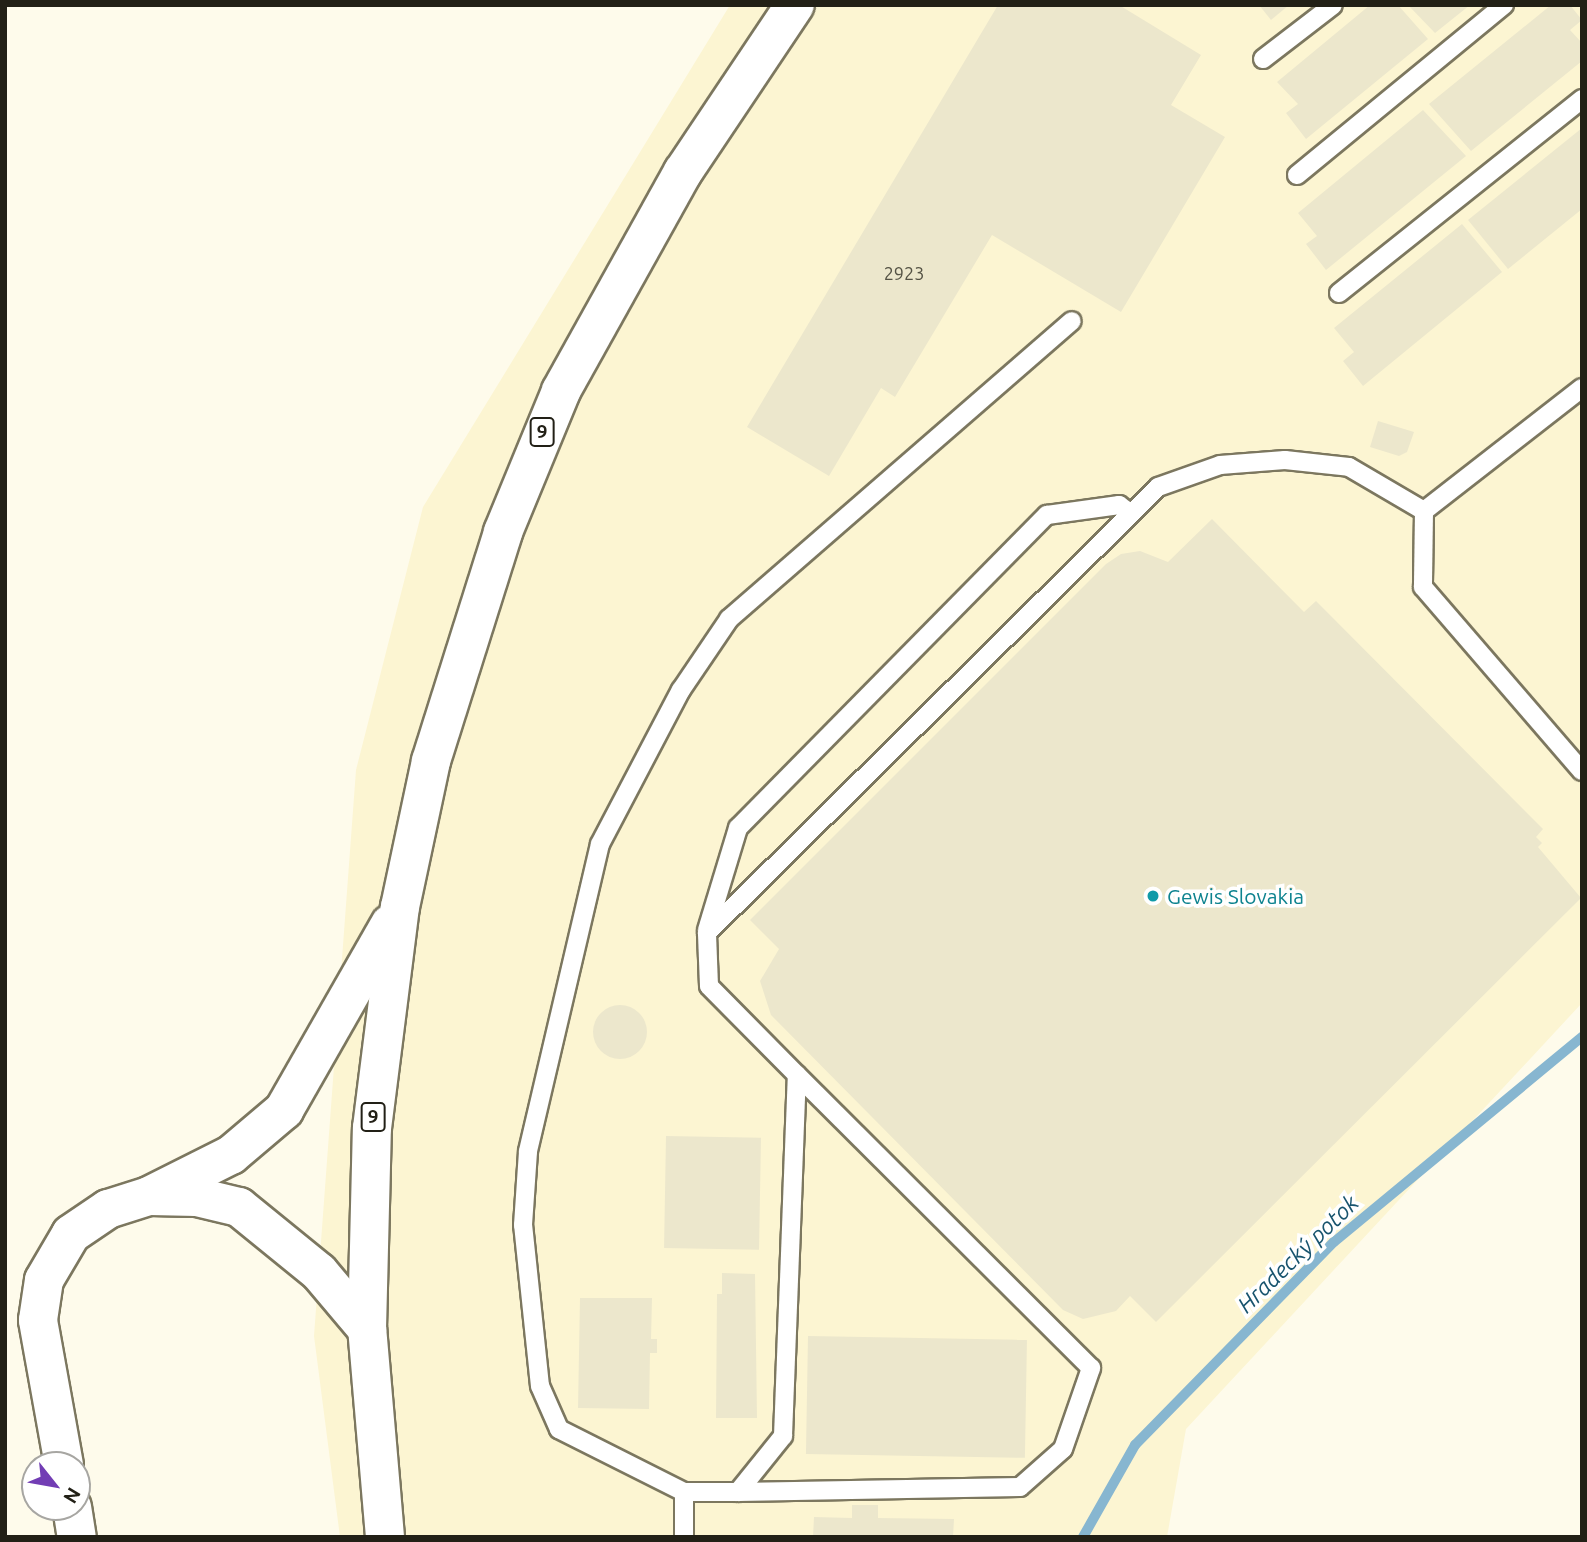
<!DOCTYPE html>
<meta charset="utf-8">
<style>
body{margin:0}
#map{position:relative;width:1587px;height:1542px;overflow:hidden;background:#fefbeb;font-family:Ubuntu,sans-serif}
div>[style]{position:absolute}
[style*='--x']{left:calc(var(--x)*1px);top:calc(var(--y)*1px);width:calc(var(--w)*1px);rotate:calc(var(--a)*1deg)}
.built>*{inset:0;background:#fcf5d2}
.stream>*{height:10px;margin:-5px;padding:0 5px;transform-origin:5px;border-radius:5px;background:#87b6d0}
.building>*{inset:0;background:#ece7cc;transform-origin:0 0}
.round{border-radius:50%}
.roads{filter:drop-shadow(2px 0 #7c775f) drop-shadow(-2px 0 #7c775f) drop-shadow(0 2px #7c775f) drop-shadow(0 -2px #7c775f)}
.service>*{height:18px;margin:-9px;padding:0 9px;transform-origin:9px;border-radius:9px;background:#fff}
.primary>*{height:38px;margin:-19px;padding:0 19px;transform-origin:19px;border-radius:19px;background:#fff}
.dots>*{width:19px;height:19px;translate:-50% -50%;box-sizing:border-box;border:4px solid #fff;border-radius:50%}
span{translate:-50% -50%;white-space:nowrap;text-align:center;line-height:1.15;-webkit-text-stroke:7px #fff;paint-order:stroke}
.number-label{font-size:18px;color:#545244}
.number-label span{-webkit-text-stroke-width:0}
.shield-label span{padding:2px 5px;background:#fff;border:2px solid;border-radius:5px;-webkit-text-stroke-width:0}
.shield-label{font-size:19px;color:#222016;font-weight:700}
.culture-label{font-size:21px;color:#0d838f}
.left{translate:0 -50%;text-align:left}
.water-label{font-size:23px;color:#18546e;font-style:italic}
.frame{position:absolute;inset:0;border:7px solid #222016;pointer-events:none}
.north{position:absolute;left:21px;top:1451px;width:70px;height:70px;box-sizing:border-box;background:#fff;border:2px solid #a7a6a2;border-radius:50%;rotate:121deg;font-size:19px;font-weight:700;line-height:28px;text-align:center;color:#222016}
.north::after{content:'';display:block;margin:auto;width:24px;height:32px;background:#723db4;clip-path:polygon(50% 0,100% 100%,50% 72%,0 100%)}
</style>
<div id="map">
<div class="built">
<i style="clip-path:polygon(730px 5px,1582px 5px,1582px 1003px,1186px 1429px,1167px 1537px,340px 1537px,314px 1336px,356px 770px,423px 507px)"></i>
</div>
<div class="stream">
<i style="--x:1083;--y:1537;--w:106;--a:-60.5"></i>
<i style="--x:1135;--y:1445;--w:284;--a:-45.6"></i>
<i style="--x:1334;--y:1242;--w:322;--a:-39.6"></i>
</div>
<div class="building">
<i style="clip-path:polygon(998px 5px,1119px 5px,1201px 55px,1171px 105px,1225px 137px,1121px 312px,992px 235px,895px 397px,881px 388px,829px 476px,747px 427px)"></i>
<i style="clip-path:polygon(1259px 5px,1289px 5px,1271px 20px)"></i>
<i style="clip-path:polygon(1370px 5px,1398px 5px,1428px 39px,1306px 139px,1286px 113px,1298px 104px,1277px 82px)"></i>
<i style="clip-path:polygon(1408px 5px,1470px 5px,1435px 33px)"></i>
<i style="clip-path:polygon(1551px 5px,1570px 5px,1582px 20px,1570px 30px,1582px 43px,1582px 61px,1471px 151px,1429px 104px)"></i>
<i style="clip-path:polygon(1423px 110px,1466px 156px,1326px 270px,1306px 244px,1317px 236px,1298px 213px)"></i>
<i style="clip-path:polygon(1582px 128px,1582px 209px,1508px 269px,1468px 220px)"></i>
<i style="clip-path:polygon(1462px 224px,1502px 272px,1363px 386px,1343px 361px,1354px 352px,1334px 328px)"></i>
<i style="clip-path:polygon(1378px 421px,1414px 432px,1407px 452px,1399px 456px,1370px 447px)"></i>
<i style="clip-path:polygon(1212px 519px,1304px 612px,1316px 601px,1543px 829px,1536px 837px,1542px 843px,1538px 847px,1581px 898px,1156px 1322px,1130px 1296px,1116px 1311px,1083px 1319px,1063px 1310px,771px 1015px,760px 981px,779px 949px,750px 920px,1106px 564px,1121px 554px,1140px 551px,1168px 562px)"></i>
<i class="round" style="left:593px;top:1005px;width:54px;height:54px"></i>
<i style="left:666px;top:1136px;width:95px;height:112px;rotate:1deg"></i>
<i style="clip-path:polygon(722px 1273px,755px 1274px,757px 1418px,716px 1418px,717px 1294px,722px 1294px)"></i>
<i style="clip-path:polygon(580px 1298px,652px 1298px,651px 1339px,657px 1339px,657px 1353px,650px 1353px,649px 1409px,578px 1408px)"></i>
<i style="left:808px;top:1336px;width:219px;height:118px;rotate:1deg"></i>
<i style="clip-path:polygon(852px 1505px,878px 1505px,878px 1518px,954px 1519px,953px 1537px,813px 1537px,814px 1517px,852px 1518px)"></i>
</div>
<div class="roads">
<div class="service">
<i style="--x:1263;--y:59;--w:88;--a:-37.6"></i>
<i style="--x:1297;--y:175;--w:268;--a:-39.4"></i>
<i style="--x:1339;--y:293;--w:311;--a:-38.6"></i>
<i style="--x:1582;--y:388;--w:200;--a:142.1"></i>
<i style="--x:1424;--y:511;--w:76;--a:90.8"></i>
<i style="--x:1423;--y:587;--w:243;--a:49.2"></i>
<i style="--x:707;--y:930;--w:107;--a:-73.1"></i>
<i style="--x:738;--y:828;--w:440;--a:-45.4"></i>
<i style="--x:1047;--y:515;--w:73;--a:-7.9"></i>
<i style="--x:1119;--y:505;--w:14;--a:36"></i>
<i style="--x:684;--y:1492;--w:140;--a:-153.3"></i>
<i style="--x:559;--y:1429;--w:47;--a:-113.8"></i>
<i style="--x:540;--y:1386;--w:162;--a:-96"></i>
<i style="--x:523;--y:1225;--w:74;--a:-86.1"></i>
<i style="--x:528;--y:1151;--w:315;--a:-76.8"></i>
<i style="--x:600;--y:844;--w:174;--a:-62.3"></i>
<i style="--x:681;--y:690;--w:86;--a:-55.9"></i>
<i style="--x:729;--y:619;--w:454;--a:-41"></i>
<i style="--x:738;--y:1492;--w:282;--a:-1"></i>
<i style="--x:1020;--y:1487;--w:57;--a:-41.5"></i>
<i style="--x:1063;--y:1449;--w:86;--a:-70.9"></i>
<i style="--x:1091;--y:1368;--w:415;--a:-135.1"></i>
<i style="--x:684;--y:1537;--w:45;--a:-90"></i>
<i style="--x:684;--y:1492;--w:54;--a:0"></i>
<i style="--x:738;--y:1492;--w:72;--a:-51.2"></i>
<i style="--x:783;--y:1436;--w:361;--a:-87.8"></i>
<i style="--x:797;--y:1075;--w:125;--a:-134.7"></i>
<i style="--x:709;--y:986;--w:53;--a:-92.2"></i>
<i style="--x:707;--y:933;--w:634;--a:-44.68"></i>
<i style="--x:1158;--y:487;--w:66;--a:-19.5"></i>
<i style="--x:1220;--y:465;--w:65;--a:-4.4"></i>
<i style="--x:1285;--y:460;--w:64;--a:6.2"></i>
<i style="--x:1349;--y:467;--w:87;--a:30.4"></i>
</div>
<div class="primary">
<i style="--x:150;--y:1196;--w:47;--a:1.2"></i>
<i style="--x:197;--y:1197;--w:43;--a:13.4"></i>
<i style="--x:239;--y:1207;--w:103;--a:39.1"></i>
<i style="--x:319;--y:1272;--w:75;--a:49.9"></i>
<i style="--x:64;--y:1465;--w:147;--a:-100.2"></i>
<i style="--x:38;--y:1320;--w:40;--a:-81.5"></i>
<i style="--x:44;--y:1280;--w:53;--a:-59.6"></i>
<i style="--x:71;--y:1234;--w:45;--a:-34"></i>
<i style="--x:108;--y:1209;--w:43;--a:-17.6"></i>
<i style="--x:149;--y:1196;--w:92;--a:-26.6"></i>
<i style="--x:231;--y:1155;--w:70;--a:-40.3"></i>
<i style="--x:284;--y:1110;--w:214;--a:-60.3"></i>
<i style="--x:72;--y:1507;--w:30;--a:81"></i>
<i style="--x:385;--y:1537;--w:209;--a:-94.9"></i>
<i style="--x:367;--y:1329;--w:201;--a:-88.6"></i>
<i style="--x:372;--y:1128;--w:223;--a:-82.8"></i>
<i style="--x:400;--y:907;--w:149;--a:-78"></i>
<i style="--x:431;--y:761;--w:240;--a:-72.5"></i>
<i style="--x:503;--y:532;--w:152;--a:-67.6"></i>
<i style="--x:561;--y:391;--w:251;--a:-60.9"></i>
<i style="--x:683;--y:172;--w:201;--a:-56.2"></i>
</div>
</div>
<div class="dots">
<i style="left:1153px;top:896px;background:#0f9aa8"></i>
</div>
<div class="number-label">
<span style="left:904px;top:273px">2923</span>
</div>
<div class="shield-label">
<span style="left:542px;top:432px">9</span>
<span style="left:373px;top:1117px">9</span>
</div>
<div class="culture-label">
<span class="left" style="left:1167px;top:896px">Gewis Slovakia</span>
</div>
<div class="water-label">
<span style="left:1298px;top:1254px;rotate:-44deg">Hradecký potok</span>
</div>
<div class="frame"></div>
<div class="north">N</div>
</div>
